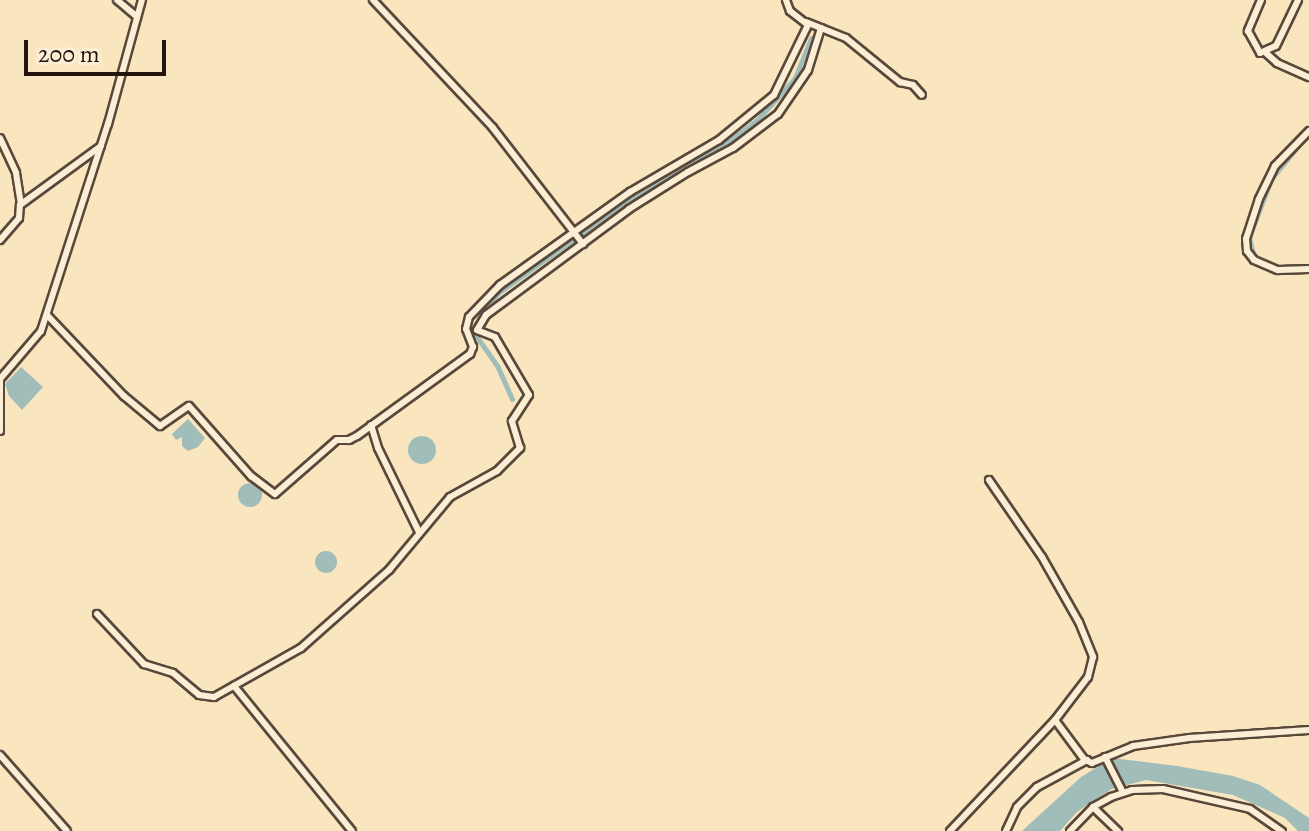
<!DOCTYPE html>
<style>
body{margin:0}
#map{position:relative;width:1309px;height:831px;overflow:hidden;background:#f9e5be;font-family:Alegreya,serif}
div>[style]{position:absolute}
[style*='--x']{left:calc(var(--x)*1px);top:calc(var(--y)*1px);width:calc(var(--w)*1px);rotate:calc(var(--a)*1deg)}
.water>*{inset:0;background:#a1bdba}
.round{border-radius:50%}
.stream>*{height:2px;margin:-1px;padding:0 1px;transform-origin:1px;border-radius:1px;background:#a1bdba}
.canal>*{height:5px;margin:-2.5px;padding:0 2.5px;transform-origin:2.5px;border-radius:2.5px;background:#a1bdba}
.roads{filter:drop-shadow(2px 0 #59483a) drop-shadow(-2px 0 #59483a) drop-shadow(0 2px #59483a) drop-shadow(0 -2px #59483a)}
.minor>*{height:6px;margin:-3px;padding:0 3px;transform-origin:3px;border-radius:3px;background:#fbeed5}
span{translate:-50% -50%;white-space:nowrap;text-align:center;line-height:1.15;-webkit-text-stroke:7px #fbeed5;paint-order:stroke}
.scale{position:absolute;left:24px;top:40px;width:142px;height:36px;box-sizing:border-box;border:4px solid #24140e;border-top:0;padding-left:10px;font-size:24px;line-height:28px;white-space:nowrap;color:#24140e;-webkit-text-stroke:6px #fbeed5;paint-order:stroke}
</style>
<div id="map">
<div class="water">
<i style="clip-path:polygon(21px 367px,43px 387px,22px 410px,9px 396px,5px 384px)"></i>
<i style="clip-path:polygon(188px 419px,205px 438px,198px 447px,188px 451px,182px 446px,182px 437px,176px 440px,172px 434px)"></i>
<i class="round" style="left:408px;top:436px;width:28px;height:28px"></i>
<i class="round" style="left:238px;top:483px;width:24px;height:24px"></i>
<i class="round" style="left:315px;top:551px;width:22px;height:22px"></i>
<i style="clip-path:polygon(1112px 758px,1177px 766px,1233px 776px,1260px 785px,1309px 818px,1309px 831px,1298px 831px,1285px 818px,1233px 795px,1146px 780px,1112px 789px,1097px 798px,1077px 812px,1060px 831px,1022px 831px,1081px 777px)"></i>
</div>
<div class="stream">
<i style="--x:1261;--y:260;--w:8;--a:-135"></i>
<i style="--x:1255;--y:254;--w:16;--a:-104"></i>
<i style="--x:1251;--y:238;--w:62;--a:-69.2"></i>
<i style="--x:1273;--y:180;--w:57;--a:-50.7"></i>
</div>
<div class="canal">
<i style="--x:512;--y:399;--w:35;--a:-114"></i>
<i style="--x:498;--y:367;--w:45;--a:-125.1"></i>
<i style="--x:472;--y:330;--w:27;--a:-59"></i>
<i style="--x:486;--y:307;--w:18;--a:-49"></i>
<i style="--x:498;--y:293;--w:125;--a:-35.6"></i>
<i style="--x:600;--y:220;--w:75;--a:-34.1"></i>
<i style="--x:662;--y:178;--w:65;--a:-27.3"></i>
<i style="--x:720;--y:148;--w:46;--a:-37.1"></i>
<i style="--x:757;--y:120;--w:57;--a:-47.9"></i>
<i style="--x:795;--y:78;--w:43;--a:-68.2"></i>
</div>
<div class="roads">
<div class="minor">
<i style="--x:117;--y:0;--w:26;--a:40"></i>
<i style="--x:373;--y:0;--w:175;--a:46.8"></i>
<i style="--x:493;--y:128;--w:147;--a:52.2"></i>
<i style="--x:1261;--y:0;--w:34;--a:113"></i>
<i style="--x:1248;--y:31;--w:25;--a:61"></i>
<i style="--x:1260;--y:53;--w:17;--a:-24"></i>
<i style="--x:1276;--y:46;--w:51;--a:-64.4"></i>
<i style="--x:806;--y:22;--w:43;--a:21.8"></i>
<i style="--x:846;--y:38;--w:70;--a:39.2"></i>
<i style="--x:900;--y:82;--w:13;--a:13"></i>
<i style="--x:913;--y:85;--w:13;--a:48"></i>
<i style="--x:1266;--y:53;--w:15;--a:42"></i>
<i style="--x:1277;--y:63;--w:35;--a:24"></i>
<i style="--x:1309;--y:131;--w:49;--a:134.2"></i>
<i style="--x:1275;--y:166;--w:37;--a:116"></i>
<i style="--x:1259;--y:199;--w:42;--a:108"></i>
<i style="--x:1246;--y:239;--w:12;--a:85"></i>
<i style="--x:1247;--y:251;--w:11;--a:52"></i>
<i style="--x:1254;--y:260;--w:26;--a:23"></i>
<i style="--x:1278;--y:270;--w:31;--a:-2"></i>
<i style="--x:0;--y:138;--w:38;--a:65"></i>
<i style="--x:16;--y:173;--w:31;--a:81"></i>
<i style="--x:0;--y:240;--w:29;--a:-49"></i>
<i style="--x:19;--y:218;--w:13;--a:-86"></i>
<i style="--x:20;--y:205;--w:100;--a:-36.1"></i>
<i style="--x:47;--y:315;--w:112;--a:46.5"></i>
<i style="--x:124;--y:396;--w:47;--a:39.8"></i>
<i style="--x:160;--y:426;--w:35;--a:-35"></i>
<i style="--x:189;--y:406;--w:94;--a:48.5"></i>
<i style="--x:251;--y:476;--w:30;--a:37"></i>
<i style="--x:275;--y:494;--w:82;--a:-41.1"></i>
<i style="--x:337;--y:440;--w:12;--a:0"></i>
<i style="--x:349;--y:440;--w:9;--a:-27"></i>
<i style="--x:357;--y:436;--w:140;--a:-36"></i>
<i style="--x:470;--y:354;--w:8;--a:-67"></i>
<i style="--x:473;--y:347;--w:19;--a:-111"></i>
<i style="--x:466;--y:329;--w:12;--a:-76"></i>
<i style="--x:469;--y:317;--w:45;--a:-45.9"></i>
<i style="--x:500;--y:285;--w:160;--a:-35.6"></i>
<i style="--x:630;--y:192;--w:103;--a:-30.3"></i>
<i style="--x:719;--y:140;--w:71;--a:-39.3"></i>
<i style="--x:774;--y:95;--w:78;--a:-64.1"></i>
<i style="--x:808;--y:25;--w:23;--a:-142"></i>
<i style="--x:790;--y:11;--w:12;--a:-110"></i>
<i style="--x:371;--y:425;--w:24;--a:73"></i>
<i style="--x:378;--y:448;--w:93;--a:64"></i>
<i style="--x:0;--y:431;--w:52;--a:-90"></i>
<i style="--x:0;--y:379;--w:63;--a:-49.5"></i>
<i style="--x:41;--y:331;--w:218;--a:-72.1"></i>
<i style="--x:108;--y:124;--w:129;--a:-74.7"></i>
<i style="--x:989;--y:480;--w:93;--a:55.5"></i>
<i style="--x:1042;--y:557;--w:75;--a:60.4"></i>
<i style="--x:1079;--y:622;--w:38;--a:68"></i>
<i style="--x:1093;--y:657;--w:21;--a:104"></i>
<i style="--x:1088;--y:677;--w:54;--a:127.5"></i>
<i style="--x:97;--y:614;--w:69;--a:46.8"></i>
<i style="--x:144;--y:664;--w:30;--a:17"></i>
<i style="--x:173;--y:673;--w:34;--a:40"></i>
<i style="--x:199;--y:695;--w:15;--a:8"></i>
<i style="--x:214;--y:697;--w:100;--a:-29.4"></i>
<i style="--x:301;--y:648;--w:118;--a:-41.6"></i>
<i style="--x:389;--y:570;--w:95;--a:-50.1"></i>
<i style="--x:450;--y:497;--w:54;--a:-29"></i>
<i style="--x:497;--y:471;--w:33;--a:-45"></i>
<i style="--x:520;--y:448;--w:28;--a:-107"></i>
<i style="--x:512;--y:421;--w:31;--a:-57"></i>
<i style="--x:529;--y:395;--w:67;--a:-120.4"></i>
<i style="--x:495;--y:337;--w:19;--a:-159"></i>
<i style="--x:477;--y:330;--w:17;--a:-59"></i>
<i style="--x:486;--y:315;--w:178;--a:-36.5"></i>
<i style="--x:629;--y:209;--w:70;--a:-32.1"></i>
<i style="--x:688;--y:172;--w:51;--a:-28.1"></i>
<i style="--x:733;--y:148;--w:56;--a:-37.1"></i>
<i style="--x:778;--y:114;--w:53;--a:-55.7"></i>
<i style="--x:808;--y:70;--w:44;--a:-72.8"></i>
<i style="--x:234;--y:686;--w:187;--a:50.9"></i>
<i style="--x:0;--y:755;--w:101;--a:48.6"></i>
<i style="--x:1105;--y:757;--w:39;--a:63"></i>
<i style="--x:1093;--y:807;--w:35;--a:44"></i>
<i style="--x:950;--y:831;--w:153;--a:-46.6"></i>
<i style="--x:1055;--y:720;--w:49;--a:53.4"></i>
<i style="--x:1084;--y:759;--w:9;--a:27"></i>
<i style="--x:1092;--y:763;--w:44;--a:-22.5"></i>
<i style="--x:1133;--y:746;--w:57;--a:-8.1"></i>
<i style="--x:1189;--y:738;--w:120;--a:-3.8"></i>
<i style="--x:1006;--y:831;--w:26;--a:-65"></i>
<i style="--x:1017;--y:807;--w:28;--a:-45"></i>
<i style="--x:1037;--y:787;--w:57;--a:-28.4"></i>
<i style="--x:1070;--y:831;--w:33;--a:-46"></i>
<i style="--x:1093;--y:807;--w:21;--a:-29"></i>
<i style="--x:1111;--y:797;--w:22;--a:-18"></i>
<i style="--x:1132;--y:790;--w:31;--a:-2"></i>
<i style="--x:1163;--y:789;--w:89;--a:12.9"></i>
<i style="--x:1250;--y:809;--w:39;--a:35"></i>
</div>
</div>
<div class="scale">200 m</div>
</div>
